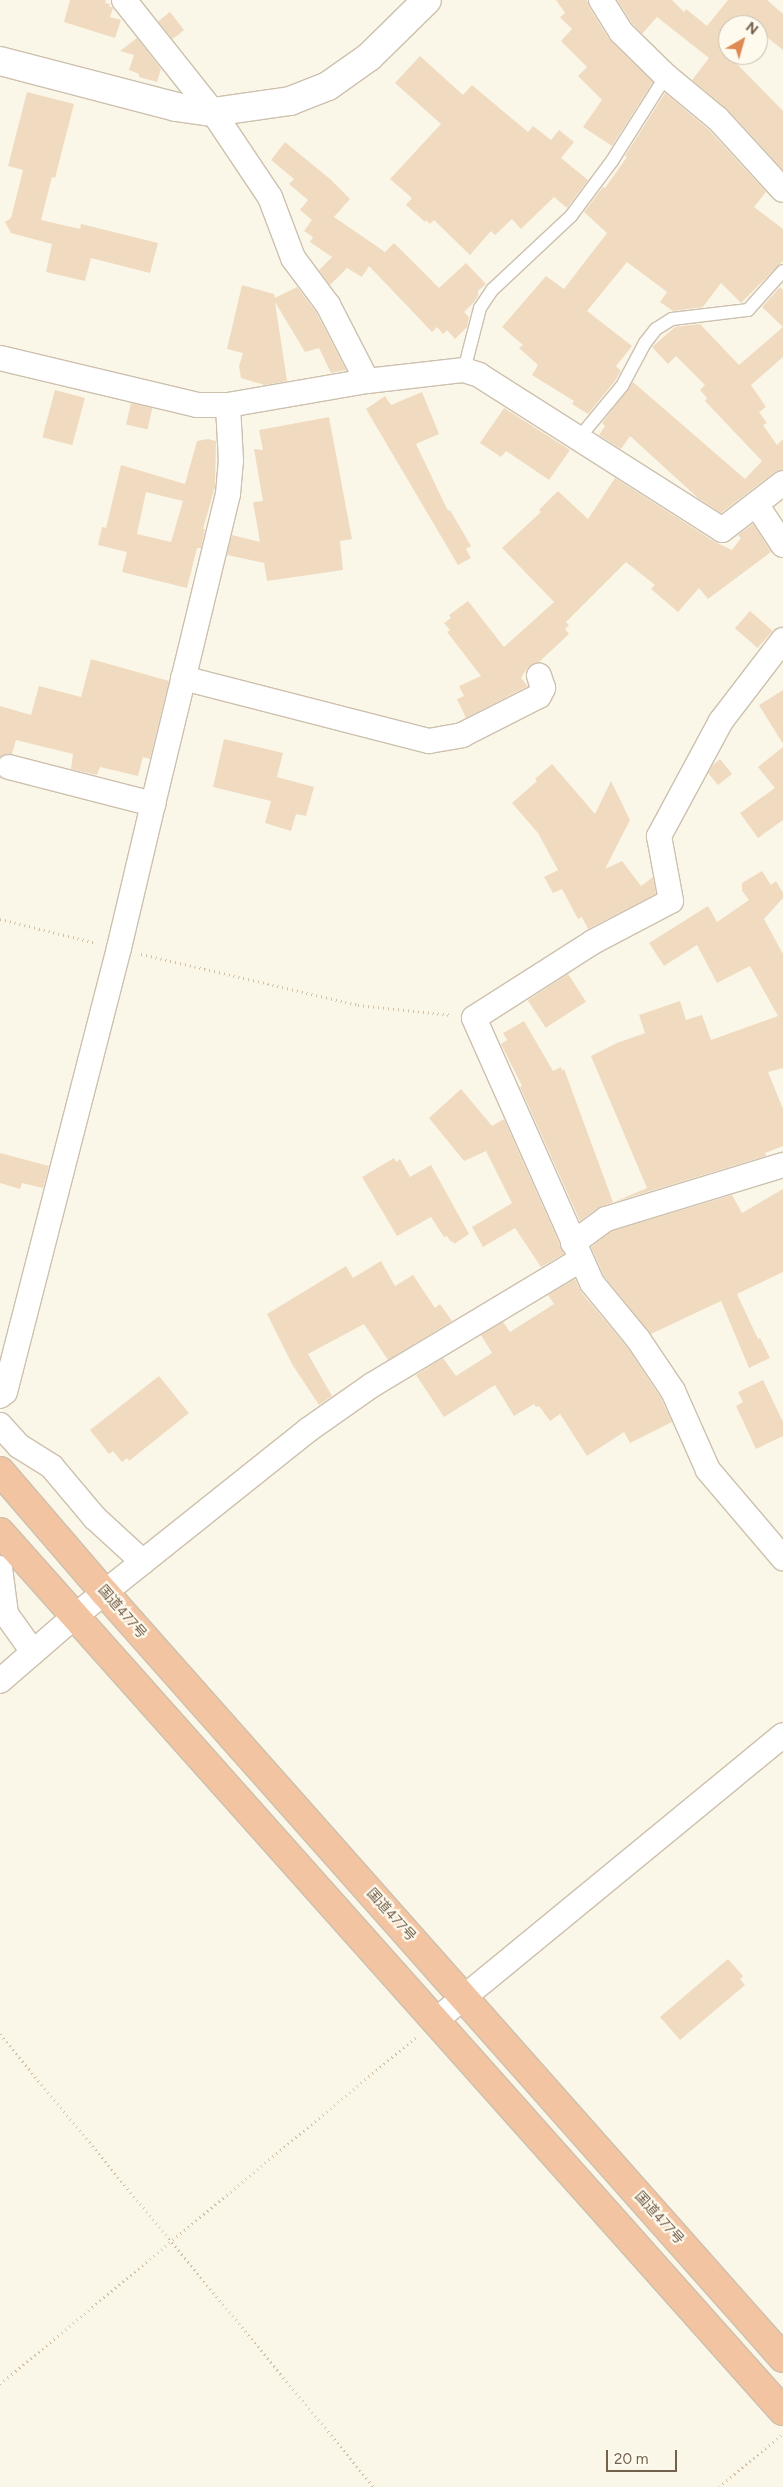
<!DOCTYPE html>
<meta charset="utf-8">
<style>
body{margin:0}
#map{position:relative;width:783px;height:2487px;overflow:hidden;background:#fbf7e8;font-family:Figtree,"Noto Sans JP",sans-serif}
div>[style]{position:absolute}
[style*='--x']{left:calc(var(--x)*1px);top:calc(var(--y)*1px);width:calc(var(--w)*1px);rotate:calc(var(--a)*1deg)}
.building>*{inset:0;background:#f0dbc0;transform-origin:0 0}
.path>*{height:3px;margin-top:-1.5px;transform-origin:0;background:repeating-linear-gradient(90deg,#d5bfa3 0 1px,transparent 0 5px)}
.roads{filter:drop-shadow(1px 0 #cdc0ae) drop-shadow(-1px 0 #cdc0ae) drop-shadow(0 1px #cdc0ae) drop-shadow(0 -1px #cdc0ae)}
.lane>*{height:12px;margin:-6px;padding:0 6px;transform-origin:6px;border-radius:6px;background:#fff}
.street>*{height:24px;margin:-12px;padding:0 12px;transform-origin:12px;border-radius:12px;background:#fff}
.secondary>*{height:28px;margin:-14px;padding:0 14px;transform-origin:14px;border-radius:14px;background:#fff}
.highway>*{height:28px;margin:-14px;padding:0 14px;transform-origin:14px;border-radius:14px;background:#f3c4a1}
span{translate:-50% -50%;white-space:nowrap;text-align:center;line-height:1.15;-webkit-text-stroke:4.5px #fefaee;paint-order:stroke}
.street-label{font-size:14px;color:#74614d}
.north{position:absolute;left:718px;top:15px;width:50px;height:50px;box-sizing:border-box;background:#fefaee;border:1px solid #c7bdae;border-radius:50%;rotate:38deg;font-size:14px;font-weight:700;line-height:20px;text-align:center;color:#74614d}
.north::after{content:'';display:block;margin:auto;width:18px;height:22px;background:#df8953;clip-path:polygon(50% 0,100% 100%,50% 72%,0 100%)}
.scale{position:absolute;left:606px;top:2450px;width:71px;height:22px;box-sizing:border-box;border:2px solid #74614d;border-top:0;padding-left:6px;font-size:15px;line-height:18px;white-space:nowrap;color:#74614d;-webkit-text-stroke:4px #fefaee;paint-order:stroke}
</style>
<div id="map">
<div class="building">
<i style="clip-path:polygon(70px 0,106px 0,105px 3px,110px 4px,109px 6px,113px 8px,110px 17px,121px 20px,115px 38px,64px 22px)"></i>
<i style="clip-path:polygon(556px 0,587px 0,589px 7px,609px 39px,653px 82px,612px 146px,583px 127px,602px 100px,578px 76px,587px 67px,561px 41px,572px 29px,560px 17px,565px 13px)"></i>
<i style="clip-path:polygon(617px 0,672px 0,684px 12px,686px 9px,707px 26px,728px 0,767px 0,783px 14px,783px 50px,758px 30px,758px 25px,728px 25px,728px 55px,737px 55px,733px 60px,783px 111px,783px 170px,728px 110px,692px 80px,709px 58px,657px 17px,642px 34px,632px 23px)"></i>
<i style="left:170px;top:12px;width:23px;height:15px;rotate:52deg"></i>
<i style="clip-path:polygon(137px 38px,161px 69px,157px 82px,139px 77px,139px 74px,129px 70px,134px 55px,120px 51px)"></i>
<i style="clip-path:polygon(420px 56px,463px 95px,472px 85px,528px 132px,533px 126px,551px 140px,559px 130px,574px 142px,561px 158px,588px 180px,567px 208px,554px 197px,521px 229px,512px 219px,495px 235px,491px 231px,470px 255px,434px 220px,430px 224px,426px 220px,425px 222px,406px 205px,412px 198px,390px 179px,441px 124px,395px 83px)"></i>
<i style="clip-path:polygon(27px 92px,74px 104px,55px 178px,52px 177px,41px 220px,80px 229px,81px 224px,158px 243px,150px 273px,91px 258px,85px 281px,46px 272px,52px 244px,11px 233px,5px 222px,11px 218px,23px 170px,8px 166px)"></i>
<i style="clip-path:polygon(665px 93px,708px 129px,766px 192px,754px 207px,783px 229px,783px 261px,741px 303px,721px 283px,703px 307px,673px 311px,660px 302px,667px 292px,627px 262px,587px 311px,632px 346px,616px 366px,621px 371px,615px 381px,588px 414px,572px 404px,574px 401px,532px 375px,538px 365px,519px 348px,523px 345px,502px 327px,546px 276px,564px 289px,607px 233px,584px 212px,603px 187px,605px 188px,627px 157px,625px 156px)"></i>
<i style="clip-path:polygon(285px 142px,330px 179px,350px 199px,334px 217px,385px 252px,394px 243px,439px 288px,466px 263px,486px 284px,478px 291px,478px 296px,474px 302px,464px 312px,469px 317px,467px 327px,455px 339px,447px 330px,443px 334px,437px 327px,432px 332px,369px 266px,362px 277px,347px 268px,330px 285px,319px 270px,332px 257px,310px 242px,313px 237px,304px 231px,312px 220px,300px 210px,308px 200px,289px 184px,294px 179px,271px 160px)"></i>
<i style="clip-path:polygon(242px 285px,274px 294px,275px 298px,297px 287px,316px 312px,346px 370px,331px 373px,319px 348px,305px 352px,275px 302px,287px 381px,265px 385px,241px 378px,239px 366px,243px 353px,227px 349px)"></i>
<i style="clip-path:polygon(780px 287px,783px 290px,783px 357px,751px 385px,766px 407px,759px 412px,767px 423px,763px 425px,777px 445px,783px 439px,783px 470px,775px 472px,721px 513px,698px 498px,630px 436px,621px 449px,599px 435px,605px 426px,602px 423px,633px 382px,745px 479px,762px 461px,705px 401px,707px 398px,700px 390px,705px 385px,676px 356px,668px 364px,652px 347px,675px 327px,700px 324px,739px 365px,783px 327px,762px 307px)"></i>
<i style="left:55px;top:390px;width:31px;height:49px;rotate:15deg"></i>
<i style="clip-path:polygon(422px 392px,439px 434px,416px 444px,448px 511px,450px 510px,471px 546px,466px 549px,471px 558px,458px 565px,366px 409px,385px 396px,391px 405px)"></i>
<i style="left:131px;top:403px;width:22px;height:22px;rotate:13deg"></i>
<i style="clip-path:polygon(504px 408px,570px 450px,549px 480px,506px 451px,501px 457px,480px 443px)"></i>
<i style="clip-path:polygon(329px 417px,352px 539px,340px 541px,343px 570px,267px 581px,264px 563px,227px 555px,232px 535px,260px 542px,253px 502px,263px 501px,254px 449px,263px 450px,259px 430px)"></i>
<i style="clip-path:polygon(evenodd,208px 439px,216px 441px,215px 487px,203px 529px,205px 529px,201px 548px,197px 548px,187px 588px,122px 572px,127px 552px,98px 545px,102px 527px,106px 528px,121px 465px,185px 484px,197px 441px,208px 439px,146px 492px,183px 501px,171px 542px,137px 534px,146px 492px)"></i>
<i style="clip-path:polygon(615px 478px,715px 542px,732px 550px,741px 538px,738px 535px,753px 524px,771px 552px,708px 599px,699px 588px,678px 612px,651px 589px,655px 585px,626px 562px,566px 622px,569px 625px,565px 629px,569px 634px,538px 663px,528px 667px,521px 678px,528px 686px,466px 718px,457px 699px,464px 696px,459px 686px,481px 676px,447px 632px,450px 630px,444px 623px,451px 618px,449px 615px,468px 601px,504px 647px,554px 602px,502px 548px,541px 512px,539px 510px,558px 491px,588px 519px)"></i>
<i style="left:750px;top:611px;width:30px;height:23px;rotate:41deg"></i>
<i style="clip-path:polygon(91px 659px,169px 681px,150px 759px,143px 757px,138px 776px,100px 767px,97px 775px,71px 769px,73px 754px,16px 740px,12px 754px,0 757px,0 706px,31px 715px,39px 686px,81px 697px)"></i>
<i style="clip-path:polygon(783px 690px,783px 744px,759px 705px)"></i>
<i style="clip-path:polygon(224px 739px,283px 753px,277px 777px,314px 787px,306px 816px,296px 814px,291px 831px,265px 823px,271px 801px,213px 787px)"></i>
<i style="clip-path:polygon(783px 747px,783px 820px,758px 838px,740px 813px,775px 788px,758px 767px)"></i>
<i style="clip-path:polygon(720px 759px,732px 774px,718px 785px,708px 773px,713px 765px)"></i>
<i style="clip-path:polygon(552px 764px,595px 814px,611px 781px,630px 820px,605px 869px,622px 861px,641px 886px,653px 877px,656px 894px,588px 929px,582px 917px,578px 919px,562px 889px,553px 893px,544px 877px,558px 870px,538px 833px,512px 803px,537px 781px,535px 779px)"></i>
<i style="clip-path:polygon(762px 871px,771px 885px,776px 881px,783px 893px,783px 898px,764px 919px,783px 954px,783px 1068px,768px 1072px,783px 1109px,783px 1146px,765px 1153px,766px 1156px,614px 1202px,647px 1188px,591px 1056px,617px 1043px,645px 1033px,639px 1015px,680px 1001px,686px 1020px,702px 1015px,711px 1040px,778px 1016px,750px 966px,717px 983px,697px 945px,664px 966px,649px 943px,708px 906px,717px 922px,749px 900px,742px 891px,742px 883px)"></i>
<i style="left:568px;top:974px;width:33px;height:48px;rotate:57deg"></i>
<i style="clip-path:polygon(524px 1021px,553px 1071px,561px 1067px,562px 1071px,564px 1069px,613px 1202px,598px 1208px,580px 1221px,520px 1087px,522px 1086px,501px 1044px,507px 1040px,503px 1033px)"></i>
<i style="clip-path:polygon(461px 1089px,492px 1126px,504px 1119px,564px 1254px,541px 1267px,515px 1228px,483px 1247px,472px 1227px,512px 1203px,486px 1151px,464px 1161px,429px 1118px)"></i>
<i style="clip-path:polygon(0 1153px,49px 1166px,43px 1188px,22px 1183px,20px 1189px,0 1183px)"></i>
<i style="clip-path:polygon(394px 1158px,396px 1162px,400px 1159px,410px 1177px,431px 1165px,469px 1234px,454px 1244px,453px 1241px,451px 1242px,447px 1236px,444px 1237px,431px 1217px,397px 1236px,362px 1177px)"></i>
<i style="clip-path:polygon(783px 1189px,783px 1272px,737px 1294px,758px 1339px,760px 1338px,770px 1358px,749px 1368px,721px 1301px,651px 1334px,604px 1276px,591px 1247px,612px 1231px,732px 1195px,742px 1213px)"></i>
<i style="clip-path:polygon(381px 1261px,395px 1286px,413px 1275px,435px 1308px,440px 1304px,452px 1321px,388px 1360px,364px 1324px,308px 1354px,332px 1396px,319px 1405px,292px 1364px,267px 1314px,346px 1266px,353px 1278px)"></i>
<i style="clip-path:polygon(575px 1279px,581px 1292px,627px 1347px,661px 1398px,672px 1422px,630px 1443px,624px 1432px,587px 1456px,560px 1414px,550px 1421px,539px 1406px,536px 1407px,534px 1404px,514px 1416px,495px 1385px,444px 1417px,416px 1375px,443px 1358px,456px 1376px,492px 1353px,481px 1335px,503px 1322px,510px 1332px,554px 1304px,548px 1295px)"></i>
<i style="clip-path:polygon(159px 1376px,189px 1413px,129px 1461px,127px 1458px,122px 1462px,113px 1451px,109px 1454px,90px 1430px)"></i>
<i style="clip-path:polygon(763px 1380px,783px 1422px,783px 1436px,756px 1449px,736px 1406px,743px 1402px,738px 1392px)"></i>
<i style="clip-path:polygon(728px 1959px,743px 1976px,740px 1979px,745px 1985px,680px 2040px,660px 2017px)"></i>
</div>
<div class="path">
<i style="--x:0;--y:919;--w:99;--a:14"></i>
<i style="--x:141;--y:954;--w:223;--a:13.2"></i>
<i style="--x:358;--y:1005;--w:94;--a:6.1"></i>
<i style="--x:0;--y:2034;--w:587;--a:50.46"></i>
<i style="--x:0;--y:2384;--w:542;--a:-39.83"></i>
<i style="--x:719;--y:2487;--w:81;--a:-40"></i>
</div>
<div class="roads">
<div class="lane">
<i style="--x:464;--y:370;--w:64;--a:-75.5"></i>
<i style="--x:480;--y:308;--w:22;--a:-56"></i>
<i style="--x:492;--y:290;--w:108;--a:-43.1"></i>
<i style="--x:571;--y:216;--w:69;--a:-53.3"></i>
<i style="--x:612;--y:161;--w:101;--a:-57.6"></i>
<i style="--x:578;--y:439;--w:69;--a:-50.3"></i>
<i style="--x:622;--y:386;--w:49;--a:-61.9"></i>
<i style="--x:645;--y:343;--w:18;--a:-52"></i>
<i style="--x:656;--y:329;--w:19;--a:-32"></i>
<i style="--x:672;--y:319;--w:77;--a:-6.8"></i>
<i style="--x:748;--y:310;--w:52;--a:-48.1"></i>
</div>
<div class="street">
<i style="--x:124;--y:0;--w:143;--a:51.5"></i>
<i style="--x:213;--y:112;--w:102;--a:56.2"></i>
<i style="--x:270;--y:197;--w:65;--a:69.3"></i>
<i style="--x:293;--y:258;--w:59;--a:53.3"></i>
<i style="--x:328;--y:305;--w:85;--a:62.8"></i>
<i style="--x:601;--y:0;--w:38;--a:58"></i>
<i style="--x:621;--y:32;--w:63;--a:44.4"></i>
<i style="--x:666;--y:76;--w:67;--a:39.6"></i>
<i style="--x:718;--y:119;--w:96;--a:47.5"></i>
<i style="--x:0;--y:358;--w:203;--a:13.4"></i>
<i style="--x:197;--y:405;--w:31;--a:0"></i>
<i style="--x:228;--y:405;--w:141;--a:-9.8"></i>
<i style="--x:367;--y:381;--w:98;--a:-6.5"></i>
<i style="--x:464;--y:370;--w:16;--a:18"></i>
<i style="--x:479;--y:375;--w:288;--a:32.5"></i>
<i style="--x:722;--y:530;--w:77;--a:-37.6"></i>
<i style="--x:756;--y:504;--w:49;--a:56.6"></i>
<i style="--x:783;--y:640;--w:102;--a:127.4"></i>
<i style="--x:721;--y:721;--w:131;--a:118.3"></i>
<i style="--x:659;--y:836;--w:66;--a:79.5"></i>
<i style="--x:671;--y:901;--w:88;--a:152.3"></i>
<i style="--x:593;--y:942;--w:141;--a:147.4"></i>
<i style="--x:474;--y:1018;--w:290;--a:66"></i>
<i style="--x:592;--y:1283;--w:72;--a:50.6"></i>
<i style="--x:638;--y:1339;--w:63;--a:56.1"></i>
<i style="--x:673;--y:1391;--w:86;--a:66.1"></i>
<i style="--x:708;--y:1470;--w:116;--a:49.6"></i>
<i style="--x:183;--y:678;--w:254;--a:14.4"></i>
<i style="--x:429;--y:741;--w:34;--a:-10"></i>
<i style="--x:462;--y:735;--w:86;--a:-26.9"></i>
<i style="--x:539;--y:696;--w:9;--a:-63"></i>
<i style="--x:543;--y:688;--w:13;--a:-108"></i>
<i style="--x:9;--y:767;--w:149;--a:14.4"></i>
<i style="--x:153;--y:804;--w:319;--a:-76.4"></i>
<i style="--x:228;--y:494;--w:33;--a:-85"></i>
<i style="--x:231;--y:461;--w:56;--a:-93.1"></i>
<i style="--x:573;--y:1243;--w:41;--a:-36"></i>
<i style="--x:606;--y:1219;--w:185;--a:-17"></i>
<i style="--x:0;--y:1396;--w:6;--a:-39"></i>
<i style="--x:5;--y:1392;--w:458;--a:-75.6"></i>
<i style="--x:119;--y:948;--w:148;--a:-76.7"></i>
<i style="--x:0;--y:1425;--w:28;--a:48"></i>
<i style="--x:19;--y:1446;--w:39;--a:32"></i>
<i style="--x:52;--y:1467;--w:67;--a:49.9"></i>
<i style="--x:95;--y:1518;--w:65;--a:42.5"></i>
<i style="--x:0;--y:1568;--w:46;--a:82.6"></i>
<i style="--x:6;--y:1614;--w:47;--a:54.6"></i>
<i style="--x:0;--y:1681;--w:99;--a:-40.9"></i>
<i style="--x:75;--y:1616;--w:298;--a:-38.6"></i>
<i style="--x:308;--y:1430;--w:78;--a:-35.1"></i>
<i style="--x:372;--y:1385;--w:243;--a:-31"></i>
<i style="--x:435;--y:2021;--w:450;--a:-39.4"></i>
</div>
<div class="secondary">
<i style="--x:0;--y:61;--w:182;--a:14.6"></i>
<i style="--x:176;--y:107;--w:37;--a:8"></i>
<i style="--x:213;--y:112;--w:78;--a:-8.1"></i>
<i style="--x:290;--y:101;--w:41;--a:-21.5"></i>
<i style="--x:328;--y:86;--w:50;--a:-35.3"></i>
<i style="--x:369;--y:57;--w:81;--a:-44.5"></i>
</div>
<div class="highway">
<i style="--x:0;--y:1471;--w:161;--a:49.3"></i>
<i style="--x:105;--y:1593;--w:1022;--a:48.45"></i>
<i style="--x:0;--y:1532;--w:1177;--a:48.31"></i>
</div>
</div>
<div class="street-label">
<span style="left:122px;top:1612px;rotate:49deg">国道477号</span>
<span style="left:391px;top:1915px;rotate:48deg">国道477号</span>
<span style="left:659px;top:2218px;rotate:48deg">国道477号</span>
</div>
<div class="north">N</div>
<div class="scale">20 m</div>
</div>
